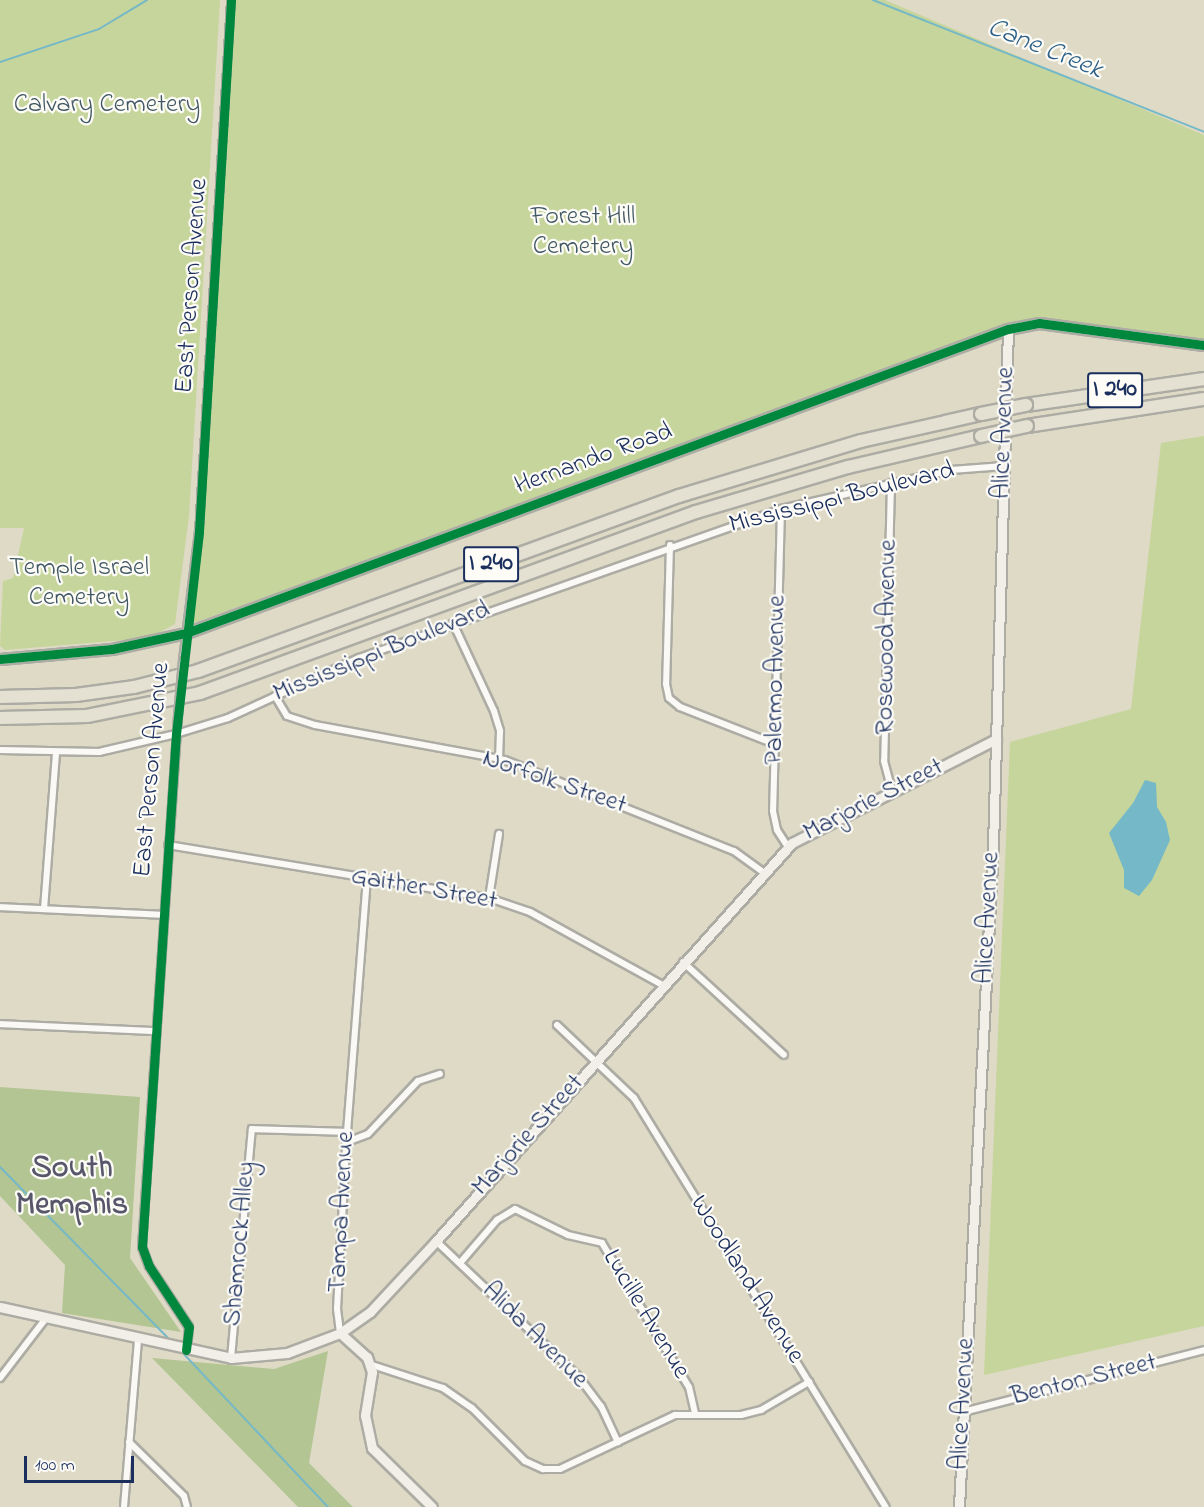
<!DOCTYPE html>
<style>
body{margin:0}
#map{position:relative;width:1204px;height:1507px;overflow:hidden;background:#dedac6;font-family:"Indie Flower",sans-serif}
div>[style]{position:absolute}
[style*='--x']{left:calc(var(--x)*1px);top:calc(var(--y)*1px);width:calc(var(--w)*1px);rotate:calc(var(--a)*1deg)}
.green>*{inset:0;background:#c6d59b}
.forest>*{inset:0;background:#b2c592}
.water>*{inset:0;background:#75b8c7}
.stream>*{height:2px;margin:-1px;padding:0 1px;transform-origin:1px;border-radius:1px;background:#75b8c7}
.roads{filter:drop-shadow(2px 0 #adaca4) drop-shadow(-2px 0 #adaca4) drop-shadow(0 2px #adaca4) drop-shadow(0 -2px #adaca4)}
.street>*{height:6px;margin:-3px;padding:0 3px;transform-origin:3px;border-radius:3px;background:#faf9f6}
.secondary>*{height:9px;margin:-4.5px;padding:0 4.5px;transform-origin:4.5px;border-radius:4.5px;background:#f1efe7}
.highway>*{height:12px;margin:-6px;padding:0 6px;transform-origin:6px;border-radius:6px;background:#e4e0d2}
.bridges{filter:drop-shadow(2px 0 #adaca4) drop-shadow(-2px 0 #adaca4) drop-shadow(0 2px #adaca4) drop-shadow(0 -2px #adaca4)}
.street-bridge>*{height:6px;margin:-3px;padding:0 3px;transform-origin:3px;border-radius:3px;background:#faf9f6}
.highway-bridge>*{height:12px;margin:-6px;padding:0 6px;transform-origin:6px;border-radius:6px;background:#e4e0d2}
.cycleway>*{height:9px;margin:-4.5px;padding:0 4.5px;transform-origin:4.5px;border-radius:4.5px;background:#00873e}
span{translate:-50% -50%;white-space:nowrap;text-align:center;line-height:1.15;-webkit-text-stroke:4.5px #fdfcf7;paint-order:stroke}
.shield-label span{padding:2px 4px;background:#fdfcf7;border:2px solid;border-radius:4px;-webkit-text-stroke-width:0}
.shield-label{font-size:24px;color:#1b2f5e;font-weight:700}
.park-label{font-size:26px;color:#415864}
.street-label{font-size:26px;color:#1b2f5e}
.water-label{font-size:27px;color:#2d6088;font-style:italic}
.district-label{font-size:32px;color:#57566a;font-weight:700}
.scale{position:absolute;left:24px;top:1456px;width:110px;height:27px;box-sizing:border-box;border:3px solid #1b2f5e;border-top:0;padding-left:8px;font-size:18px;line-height:21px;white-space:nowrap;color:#1b2f5e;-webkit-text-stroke:4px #fdfcf7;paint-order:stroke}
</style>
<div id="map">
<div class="green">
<i style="clip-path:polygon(0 0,220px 0,189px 516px,175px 624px,149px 638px,5px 650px,0 646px,3px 581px,13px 578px,24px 528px,0 528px)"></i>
<i style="clip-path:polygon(235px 0,885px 0,1204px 135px,1204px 341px,1025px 320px,191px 624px)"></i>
<i style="clip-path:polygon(1204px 436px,1204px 1326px,984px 1375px,1010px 742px,1131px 709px,1161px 443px)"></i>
</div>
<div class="forest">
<i style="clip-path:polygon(0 1087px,140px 1097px,130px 1258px,181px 1332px,62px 1313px,65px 1265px,0 1196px)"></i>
<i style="clip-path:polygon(328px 1351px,309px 1463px,353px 1507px,298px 1507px,152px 1358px,274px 1369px)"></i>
</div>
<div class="water">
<i style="clip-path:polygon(1145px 780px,1156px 783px,1157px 807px,1166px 822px,1170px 840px,1152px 880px,1139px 896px,1124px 888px,1124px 870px,1109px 833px,1133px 803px)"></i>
</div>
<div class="stream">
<i style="--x:873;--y:0;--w:356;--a:21.7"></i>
<i style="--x:0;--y:62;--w:104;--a:-18.4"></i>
<i style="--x:99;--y:29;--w:56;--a:-31.1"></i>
<i style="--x:0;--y:1167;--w:245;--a:45.5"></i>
<i style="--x:180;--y:1350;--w:216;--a:46.7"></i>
</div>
<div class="roads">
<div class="street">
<i style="--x:891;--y:483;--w:278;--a:91.4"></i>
<i style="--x:884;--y:761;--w:30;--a:75"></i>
<i style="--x:781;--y:509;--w:302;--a:91.5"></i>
<i style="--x:773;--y:811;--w:19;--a:78"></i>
<i style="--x:777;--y:830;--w:20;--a:57"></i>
<i style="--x:670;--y:545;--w:139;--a:91.6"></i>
<i style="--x:666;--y:684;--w:14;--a:78"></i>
<i style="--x:669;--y:698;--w:14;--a:39"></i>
<i style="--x:680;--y:707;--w:102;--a:21.3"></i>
<i style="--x:453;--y:623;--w:97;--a:65"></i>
<i style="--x:494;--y:711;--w:21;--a:73"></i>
<i style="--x:500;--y:731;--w:28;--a:92"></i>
<i style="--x:183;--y:661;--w:131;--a:-83"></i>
<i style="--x:199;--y:531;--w:532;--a:-86.55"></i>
<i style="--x:275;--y:696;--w:23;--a:59"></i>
<i style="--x:287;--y:716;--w:29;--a:18"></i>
<i style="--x:315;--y:725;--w:193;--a:10.4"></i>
<i style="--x:505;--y:760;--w:246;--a:21.7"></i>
<i style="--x:734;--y:851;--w:36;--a:36"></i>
<i style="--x:178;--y:716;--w:532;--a:93.88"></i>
<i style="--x:142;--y:1247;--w:20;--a:70"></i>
<i style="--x:149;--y:1266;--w:73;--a:56.7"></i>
<i style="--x:189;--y:1327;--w:23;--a:95"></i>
<i style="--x:0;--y:750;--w:99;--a:1.2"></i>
<i style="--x:99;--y:752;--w:79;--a:-13.2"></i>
<i style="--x:176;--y:734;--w:54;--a:-17.1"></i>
<i style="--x:228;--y:718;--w:144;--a:-24.6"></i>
<i style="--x:359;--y:658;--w:448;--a:-19.4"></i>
<i style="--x:781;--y:509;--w:174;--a:-12.9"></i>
<i style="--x:951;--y:470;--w:53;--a:-4.3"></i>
<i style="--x:168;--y:845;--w:325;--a:9.4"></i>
<i style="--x:489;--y:898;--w:43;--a:18.9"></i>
<i style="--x:530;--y:912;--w:151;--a:28.9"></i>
<i style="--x:489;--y:898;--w:65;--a:-81.1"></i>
<i style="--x:0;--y:907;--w:163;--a:2.8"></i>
<i style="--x:44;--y:909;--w:156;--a:-85.6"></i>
<i style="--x:683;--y:962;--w:137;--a:42.6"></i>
<i style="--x:0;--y:1024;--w:155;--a:2.6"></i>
<i style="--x:557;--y:1025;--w:106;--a:43.5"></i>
<i style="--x:634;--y:1098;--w:480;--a:58.4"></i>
<i style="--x:347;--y:1142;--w:22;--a:-21"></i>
<i style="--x:368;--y:1134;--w:73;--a:-46.7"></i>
<i style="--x:418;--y:1081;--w:23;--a:-18"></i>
<i style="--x:436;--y:1241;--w:196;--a:43.6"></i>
<i style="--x:578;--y:1376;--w:38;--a:53"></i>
<i style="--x:601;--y:1406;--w:40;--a:65"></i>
<i style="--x:460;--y:1263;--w:57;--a:-49.3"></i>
<i style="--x:497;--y:1220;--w:21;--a:-31"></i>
<i style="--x:515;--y:1209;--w:59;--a:26.1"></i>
<i style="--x:568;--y:1235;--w:35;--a:13"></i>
<i style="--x:602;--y:1243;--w:168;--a:58.9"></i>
<i style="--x:689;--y:1387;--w:27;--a:77"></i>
<i style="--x:340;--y:1333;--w:24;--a:-97"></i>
<i style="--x:337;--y:1309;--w:177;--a:-86.8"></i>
<i style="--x:347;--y:1132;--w:254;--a:-85.5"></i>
<i style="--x:231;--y:1358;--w:230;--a:-84.8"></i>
<i style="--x:252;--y:1129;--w:95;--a:1.8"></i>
<i style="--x:369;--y:1364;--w:78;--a:18"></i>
<i style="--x:443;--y:1388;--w:35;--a:35"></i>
<i style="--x:472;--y:1408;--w:75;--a:45"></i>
<i style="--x:525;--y:1461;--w:20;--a:24"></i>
<i style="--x:543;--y:1469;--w:17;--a:0"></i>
<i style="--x:560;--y:1469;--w:127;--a:-25.2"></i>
<i style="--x:675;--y:1415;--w:66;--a:0"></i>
<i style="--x:741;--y:1415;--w:21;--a:-14"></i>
<i style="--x:761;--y:1410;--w:56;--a:-30.3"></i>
<i style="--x:0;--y:1378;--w:76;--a:-52.5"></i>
<i style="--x:963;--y:1412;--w:249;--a:-14.4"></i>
<i style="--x:129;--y:1442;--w:77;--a:44.5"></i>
<i style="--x:184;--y:1496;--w:11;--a:75"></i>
<i style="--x:124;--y:1507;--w:168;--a:-85.2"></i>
</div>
<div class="secondary">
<i style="--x:0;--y:659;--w:112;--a:-5.1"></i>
<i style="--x:112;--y:649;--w:76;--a:-12.2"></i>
<i style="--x:186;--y:633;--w:876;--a:-20.3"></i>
<i style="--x:1008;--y:329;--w:32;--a:-11"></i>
<i style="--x:1039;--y:323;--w:166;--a:7.6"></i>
<i style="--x:0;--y:1307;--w:237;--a:12.4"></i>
<i style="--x:231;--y:1358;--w:56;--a:-5.1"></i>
<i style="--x:287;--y:1353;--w:57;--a:-20.7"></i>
<i style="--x:340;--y:1333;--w:37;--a:-35"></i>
<i style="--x:370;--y:1312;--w:97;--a:-47.1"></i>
<i style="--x:436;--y:1241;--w:534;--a:-48.19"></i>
<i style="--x:792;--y:843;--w:229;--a:-27"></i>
<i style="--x:340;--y:1333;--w:36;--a:42"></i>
<i style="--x:367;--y:1357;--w:16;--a:72"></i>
<i style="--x:372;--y:1372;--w:44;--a:99.2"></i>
<i style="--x:365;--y:1415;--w:34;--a:78"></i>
<i style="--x:372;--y:1448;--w:84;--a:44.5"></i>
<i style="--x:959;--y:1507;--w:662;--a:-87.06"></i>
<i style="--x:993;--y:846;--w:517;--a:-88.34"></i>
</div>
<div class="highway">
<i style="--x:1026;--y:405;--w:180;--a:-8.3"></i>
<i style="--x:1027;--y:426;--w:179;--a:-8.7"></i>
<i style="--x:0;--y:697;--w:76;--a:-1.5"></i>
<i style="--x:76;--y:695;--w:59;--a:-7.9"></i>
<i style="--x:134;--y:687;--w:66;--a:-14"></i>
<i style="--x:198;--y:671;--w:512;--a:-19.99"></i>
<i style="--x:679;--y:496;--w:190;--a:-16.8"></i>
<i style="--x:861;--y:441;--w:123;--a:-12.7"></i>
<i style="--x:0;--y:718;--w:87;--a:-1.3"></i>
<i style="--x:87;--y:716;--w:115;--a:-11.5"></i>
<i style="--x:200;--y:693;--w:528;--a:-20.05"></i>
<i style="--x:696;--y:512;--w:159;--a:-16.5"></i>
<i style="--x:848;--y:467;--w:137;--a:-13.1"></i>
</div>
</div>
<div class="bridges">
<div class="street-bridge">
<i style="--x:178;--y:716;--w:55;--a:-84.8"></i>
</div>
<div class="highway-bridge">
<i style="--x:981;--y:414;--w:46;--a:-11.3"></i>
<i style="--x:981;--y:436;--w:47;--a:-12.3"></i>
</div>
</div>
<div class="cycleway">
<i style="--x:0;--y:659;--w:112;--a:-5.1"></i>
<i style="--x:112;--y:649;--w:76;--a:-12.2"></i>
<i style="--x:186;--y:633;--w:876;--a:-20.3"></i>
<i style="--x:1008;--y:329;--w:32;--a:-11"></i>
<i style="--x:1039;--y:323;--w:166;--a:7.6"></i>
<i style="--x:186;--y:1350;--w:23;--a:-83"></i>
<i style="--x:189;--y:1327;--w:73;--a:-123.3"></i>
<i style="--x:149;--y:1266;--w:20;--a:-110"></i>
<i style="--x:142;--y:1247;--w:514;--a:-86.21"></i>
<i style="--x:176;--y:734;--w:204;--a:-83.5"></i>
<i style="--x:199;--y:531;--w:532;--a:-86.55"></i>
</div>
<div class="shield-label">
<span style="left:1115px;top:390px">I 240</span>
<span style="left:491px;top:564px">I 240</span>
</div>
<div class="park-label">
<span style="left:107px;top:106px">Calvary Cemetery</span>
<span style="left:583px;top:233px">Forest Hill<br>Cemetery</span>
<span style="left:79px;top:584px">Temple Israel<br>Cemetery</span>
</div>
<div class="street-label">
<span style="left:193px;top:286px;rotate:-86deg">East Person Avenue</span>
<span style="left:1005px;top:433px;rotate:-88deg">Alice Avenue</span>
<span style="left:594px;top:460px;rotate:-20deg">Hernando Road</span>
<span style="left:842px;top:499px;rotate:-14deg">Mississippi Boulevard</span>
<span style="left:888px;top:637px;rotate:-89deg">Rosewood Avenue</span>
<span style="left:382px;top:653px;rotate:-22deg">Mississippi Boulevard</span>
<span style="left:777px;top:680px;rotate:-89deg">Palermo Avenue</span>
<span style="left:153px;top:770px;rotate:-85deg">East Person Avenue</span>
<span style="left:554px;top:783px;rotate:19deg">Norfolk Street</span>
<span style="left:874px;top:801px;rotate:-27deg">Marjorie Street</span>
<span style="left:424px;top:890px;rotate:10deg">Gaither Street</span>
<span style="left:989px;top:918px;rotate:-87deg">Alice Avenue</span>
<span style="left:529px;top:1136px;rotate:-48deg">Marjorie Street</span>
<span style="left:343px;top:1212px;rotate:-87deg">Tampa Avenue</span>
<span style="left:241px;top:1244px;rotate:-85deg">Shamrock Alley</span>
<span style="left:746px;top:1280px;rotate:58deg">Woodland Avenue</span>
<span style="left:645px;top:1315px;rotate:59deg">Lucille Avenue</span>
<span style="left:534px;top:1336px;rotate:45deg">Alida Avenue</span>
<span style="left:1084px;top:1381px;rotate:-14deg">Benton Street</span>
<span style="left:964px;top:1404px;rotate:-87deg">Alice Avenue</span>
</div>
<div class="water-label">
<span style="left:1045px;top:49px;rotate:22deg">Cane Creek</span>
</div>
<div class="district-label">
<span style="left:72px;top:1188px">South<br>Memphis</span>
</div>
<div class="scale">100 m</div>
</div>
